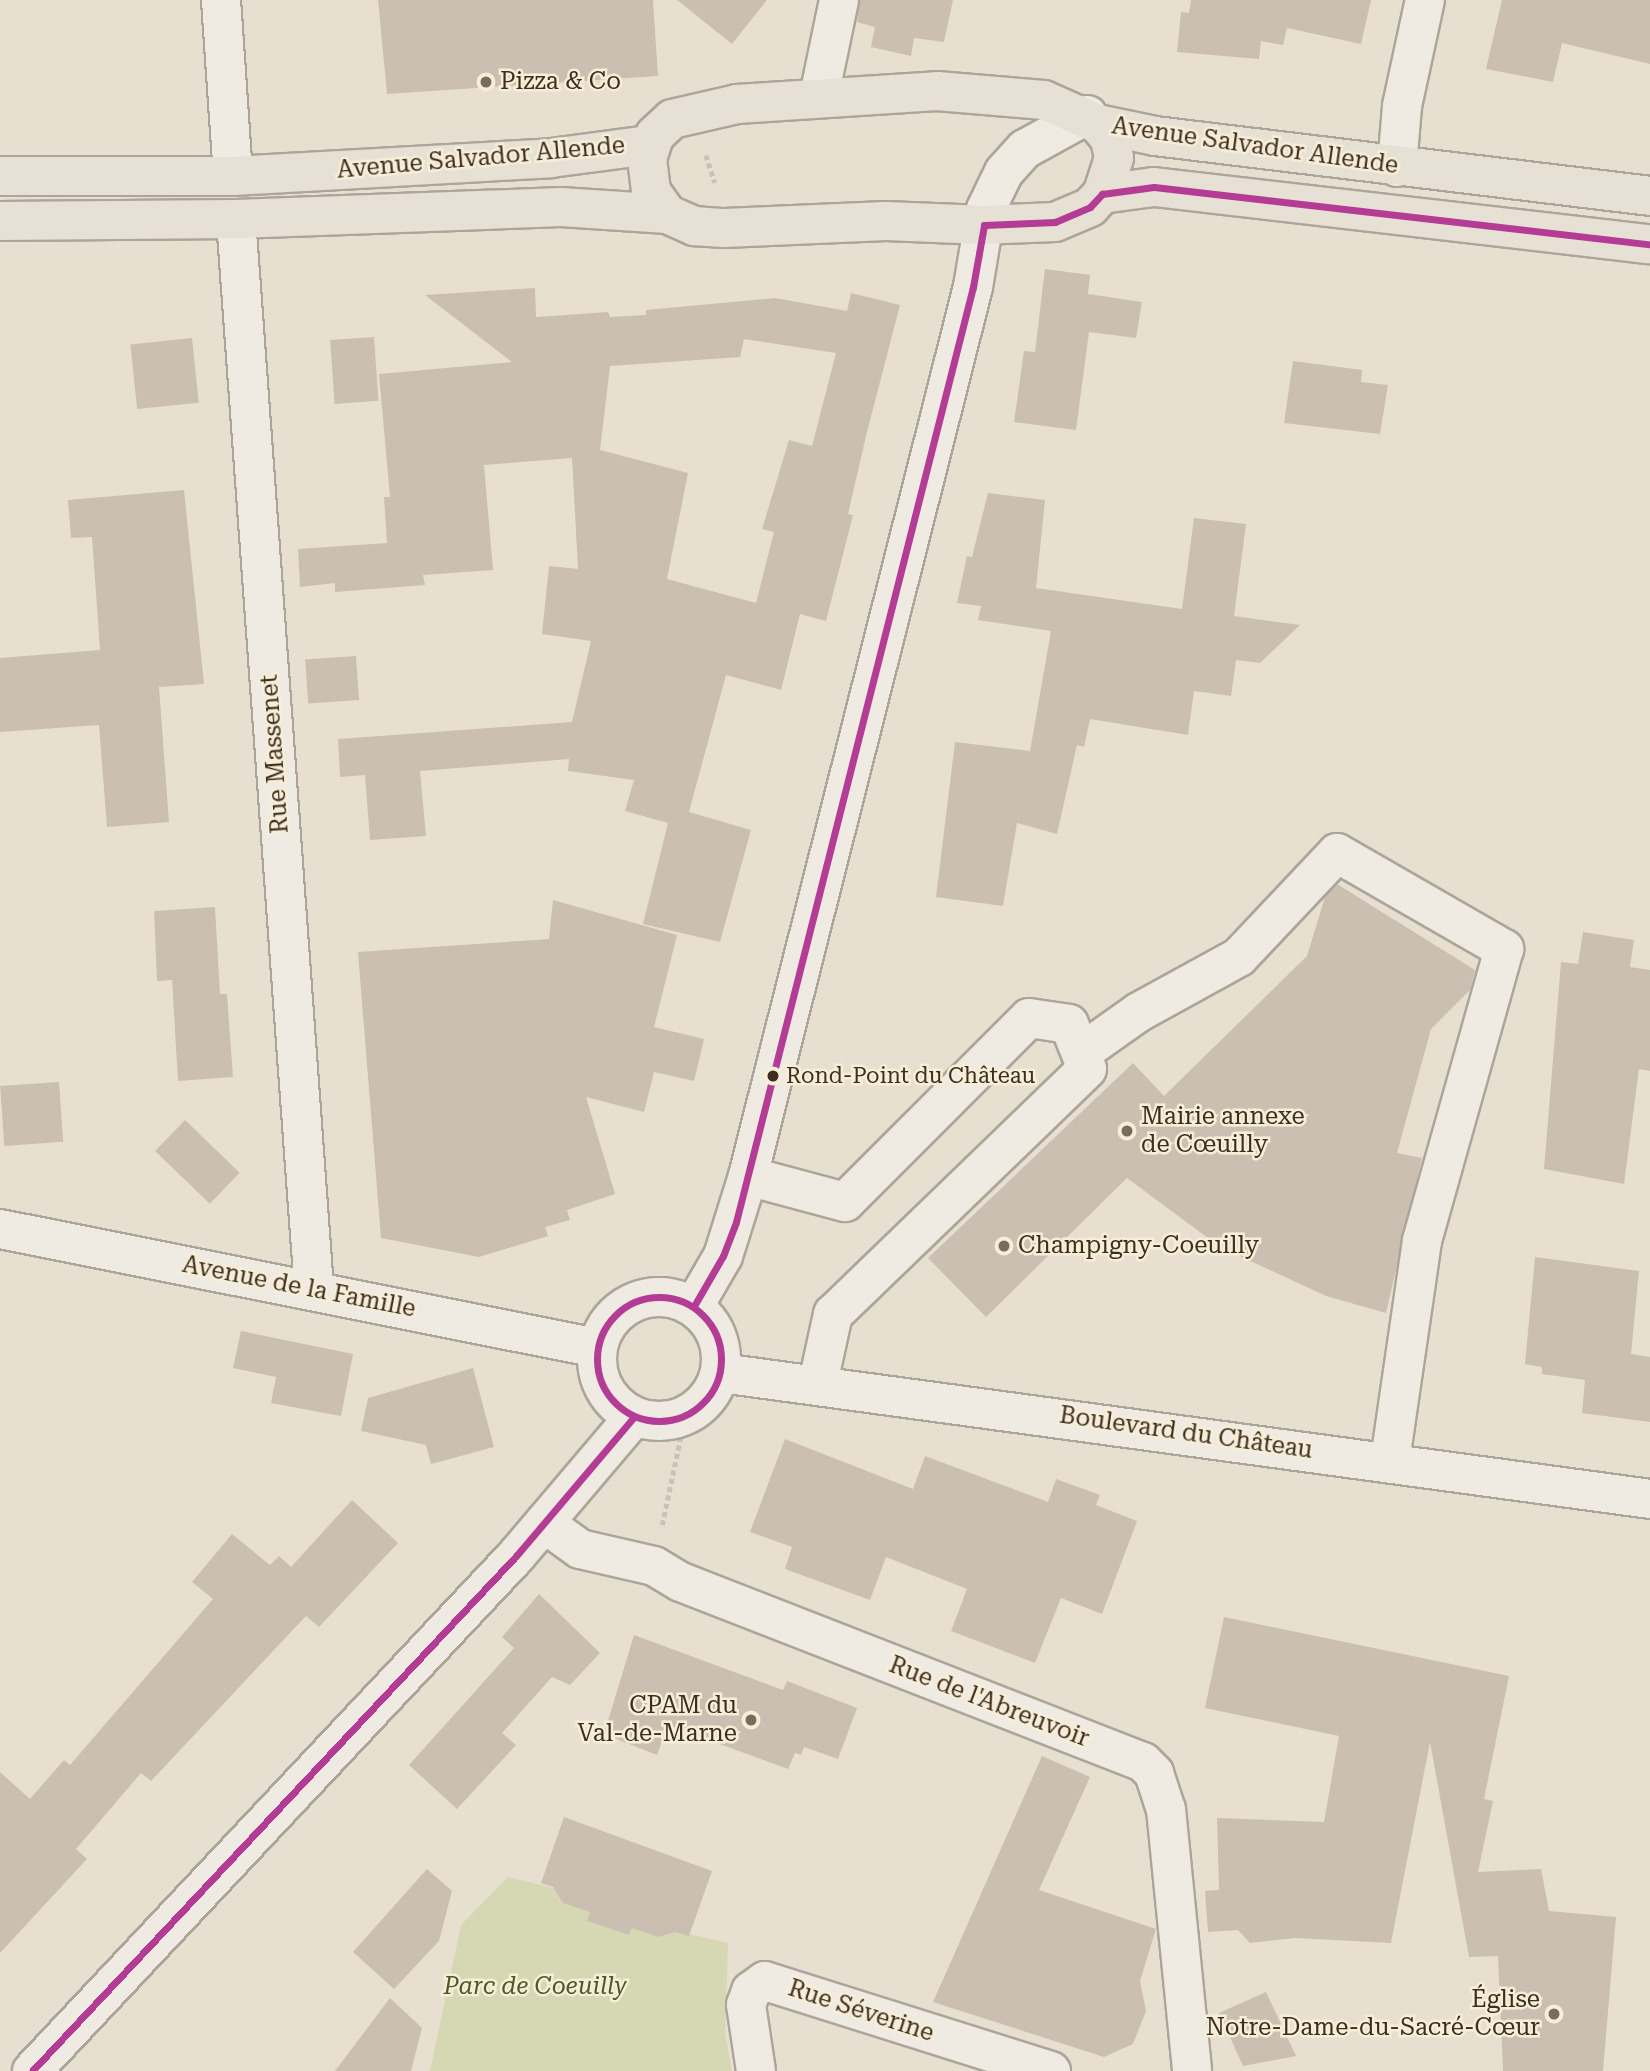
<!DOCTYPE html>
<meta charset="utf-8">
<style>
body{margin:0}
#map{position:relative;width:1650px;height:2071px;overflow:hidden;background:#e7e0d1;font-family:"Roboto Serif",serif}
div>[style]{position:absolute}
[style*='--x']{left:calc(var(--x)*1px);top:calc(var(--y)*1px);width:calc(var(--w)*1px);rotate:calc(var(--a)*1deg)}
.green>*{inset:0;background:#d6d7b3}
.building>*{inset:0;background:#cbbfb2;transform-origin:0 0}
.path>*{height:4.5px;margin-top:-2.25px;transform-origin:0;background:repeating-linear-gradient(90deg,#c8c2b9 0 5px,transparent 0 8.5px)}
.roads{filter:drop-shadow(2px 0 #ada599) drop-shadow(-2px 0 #ada599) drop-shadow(0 2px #ada599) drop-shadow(0 -2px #ada599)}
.minor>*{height:38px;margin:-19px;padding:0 19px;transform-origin:19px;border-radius:19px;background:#efebe3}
.minor>.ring{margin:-19px;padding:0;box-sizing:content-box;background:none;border:38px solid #efebe3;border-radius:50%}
.major>*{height:38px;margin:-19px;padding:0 19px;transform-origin:19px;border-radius:19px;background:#e6e1d4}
.bus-1>*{height:7px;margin:-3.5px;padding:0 3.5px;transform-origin:3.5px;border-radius:3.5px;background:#b43c95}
.bus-1>.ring{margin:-3.5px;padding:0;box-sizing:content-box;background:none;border:7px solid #b43c95;border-radius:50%}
.dots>*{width:19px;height:19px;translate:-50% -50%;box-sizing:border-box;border:4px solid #f7eed8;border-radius:50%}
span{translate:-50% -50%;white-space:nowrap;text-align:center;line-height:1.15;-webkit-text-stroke:5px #f7eed8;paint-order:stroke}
.bus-label{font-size:22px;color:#3d2e20}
.left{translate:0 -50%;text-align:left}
.poi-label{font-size:24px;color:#3d2e20}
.right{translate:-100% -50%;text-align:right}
.street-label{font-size:24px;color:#3d2e20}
.park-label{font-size:24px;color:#4d5a26;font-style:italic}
</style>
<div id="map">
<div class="green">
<i style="clip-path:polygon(508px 1877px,562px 1890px,560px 1898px,571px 1906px,594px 1902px,587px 1921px,629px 1935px,636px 1917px,657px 1937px,667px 1929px,728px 1943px,725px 2032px,732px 2071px,430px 2071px,461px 1925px)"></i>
</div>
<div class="building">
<i style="clip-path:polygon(378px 0,653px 0,658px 76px,387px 94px)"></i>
<i style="clip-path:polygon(677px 0,767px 0,732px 44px)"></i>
<i style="clip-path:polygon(860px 0,953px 0,944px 42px,914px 38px,911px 56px,871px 47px,875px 27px,857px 22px)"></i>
<i style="clip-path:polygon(1191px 0,1371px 0,1361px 44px,1287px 28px,1283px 45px,1261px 41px,1259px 59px,1177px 52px,1181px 12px,1189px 13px)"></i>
<i style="clip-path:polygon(1502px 0,1650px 0,1650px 64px,1562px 43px,1553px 82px,1486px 69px)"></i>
<i style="clip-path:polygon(1045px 269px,1090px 275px,1088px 294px,1142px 302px,1136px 338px,1089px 332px,1076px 430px,1014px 422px,1024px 351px,1035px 352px)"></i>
<i style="clip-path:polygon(evenodd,535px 288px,536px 317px,608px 312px,610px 317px,646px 315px,646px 310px,775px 298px,847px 311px,851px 293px,900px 305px,867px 432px,848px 514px,853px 515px,826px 621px,800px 614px,781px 690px,726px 675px,689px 812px,751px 830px,720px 942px,643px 924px,668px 823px,625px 811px,634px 780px,568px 771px,569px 759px,420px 771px,426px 836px,370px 840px,365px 775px,340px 777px,338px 739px,572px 722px,591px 641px,542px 634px,549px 566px,578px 569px,572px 458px,484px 465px,493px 570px,423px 575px,425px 585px,335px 592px,335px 583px,300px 587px,298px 549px,387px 543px,384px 497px,390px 497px,379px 374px,512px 362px,425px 295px,535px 288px,744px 339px,836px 353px,812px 446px,789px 440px,762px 529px,774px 532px,756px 603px,667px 579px,688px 473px,600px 450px,610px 366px,740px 357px,744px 339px)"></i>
<i style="left:374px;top:337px;width:64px;height:44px;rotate:86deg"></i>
<i style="left:192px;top:338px;width:65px;height:62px;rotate:84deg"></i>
<i style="clip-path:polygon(1293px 361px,1362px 370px,1361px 382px,1388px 385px,1380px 434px,1284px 423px)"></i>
<i style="clip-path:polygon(184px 490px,204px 684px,159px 687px,169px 822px,107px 827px,99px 725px,0 732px,0 658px,100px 650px,92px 537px,71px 538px,68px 500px)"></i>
<i style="clip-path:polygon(988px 493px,1045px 500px,1036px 588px,1182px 609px,1194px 518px,1246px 524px,1234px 616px,1300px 625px,1260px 663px,1236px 660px,1231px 696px,1194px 691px,1188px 735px,1090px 719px,1084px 747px,1077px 745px,1057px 834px,1017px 823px,1003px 906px,936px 897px,955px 742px,1030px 751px,1051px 631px,978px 620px,981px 606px,957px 603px,967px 556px,972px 557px)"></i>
<i style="left:356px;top:656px;width:44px;height:51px;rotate:86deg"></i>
<i style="clip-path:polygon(1337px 884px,1475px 970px,1470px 990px,1431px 1029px,1397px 1153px,1422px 1158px,1386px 1313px,1326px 1296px,1220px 1247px,1127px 1178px,986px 1317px,928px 1258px,1133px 1063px,1164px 1096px,1307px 956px,1325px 897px)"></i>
<i style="clip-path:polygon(553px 900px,677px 935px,654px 1027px,704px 1039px,694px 1081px,654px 1072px,644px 1112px,586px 1097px,615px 1194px,567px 1210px,570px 1220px,545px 1227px,548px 1236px,479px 1257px,381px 1238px,358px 952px,549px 939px)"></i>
<i style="clip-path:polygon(215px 907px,220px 994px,227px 994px,233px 1077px,178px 1081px,172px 980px,157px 981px,154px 911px)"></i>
<i style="clip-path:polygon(1583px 932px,1634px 940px,1630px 967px,1650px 970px,1650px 1071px,1639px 1069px,1624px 1184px,1544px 1169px,1561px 962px,1578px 964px)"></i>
<i style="left:59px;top:1082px;width:60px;height:59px;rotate:86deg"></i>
<i style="left:185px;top:1120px;width:76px;height:43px;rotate:44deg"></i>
<i style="clip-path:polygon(1535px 1257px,1639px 1271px,1631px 1354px,1650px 1357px,1650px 1422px,1582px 1413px,1585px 1380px,1542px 1374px,1542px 1367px,1525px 1364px)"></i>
<i style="clip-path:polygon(241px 1331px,353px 1354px,341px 1416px,271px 1403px,276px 1377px,233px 1368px)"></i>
<i style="clip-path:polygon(473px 1368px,494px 1447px,431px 1464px,426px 1445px,361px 1431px,368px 1398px)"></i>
<i style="clip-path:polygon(785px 1439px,913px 1489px,925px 1456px,1048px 1502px,1056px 1479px,1100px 1495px,1096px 1505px,1137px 1521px,1102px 1614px,1061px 1598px,1035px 1663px,951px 1631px,967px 1589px,886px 1557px,870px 1600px,785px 1569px,792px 1547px,750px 1532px)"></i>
<i style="clip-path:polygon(352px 1500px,398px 1543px,319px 1627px,306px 1616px,151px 1781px,141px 1773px,76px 1849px,87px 1859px,0 1953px,0 1772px,30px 1799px,64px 1760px,70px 1765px,213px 1599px,192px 1582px,232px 1534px,270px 1565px,279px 1556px,291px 1567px)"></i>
<i style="clip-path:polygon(539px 1594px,600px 1653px,570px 1685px,552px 1677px,502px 1733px,516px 1745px,457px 1809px,409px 1765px,514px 1648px,502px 1637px)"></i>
<i style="clip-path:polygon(1224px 1617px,1509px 1676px,1484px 1799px,1493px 1801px,1478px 1872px,1541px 1869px,1549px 1911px,1616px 1917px,1603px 2071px,1503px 2071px,1498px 1956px,1469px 1957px,1430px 1742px,1391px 1943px,1295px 1938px,1250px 1943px,1238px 1930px,1208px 1932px,1205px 1891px,1219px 1890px,1217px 1818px,1324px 1822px,1339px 1736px,1205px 1708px)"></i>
<i style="clip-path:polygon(634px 1635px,783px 1690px,787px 1681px,857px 1708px,838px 1759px,804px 1747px,801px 1755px,795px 1753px,788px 1769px,668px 1725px,657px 1755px,604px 1734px)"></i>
<i style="clip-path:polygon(1042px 1756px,1090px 1777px,1039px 1890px,1156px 1929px,1140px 1981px,1146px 2011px,1133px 2044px,1104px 2057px,933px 2002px)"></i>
<i style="clip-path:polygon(564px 1817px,712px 1871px,689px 1936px,675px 1932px,658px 1937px,632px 1928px,629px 1935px,587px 1921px,590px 1912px,563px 1903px,553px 1887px,541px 1883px)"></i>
<i style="clip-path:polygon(427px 1869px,452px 1891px,439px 1941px,394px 1989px,353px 1952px)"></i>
<i style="clip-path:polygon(1266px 1992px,1296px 2056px,1243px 2066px,1219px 2013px)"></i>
<i style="clip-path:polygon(390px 1998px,422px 2028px,411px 2071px,335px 2071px)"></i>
</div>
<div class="path">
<i style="--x:706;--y:155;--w:29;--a:72"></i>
<i style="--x:662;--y:1525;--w:111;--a:-78.1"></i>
</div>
<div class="roads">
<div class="minor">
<i style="--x:221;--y:0;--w:176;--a:86.1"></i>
<i style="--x:819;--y:96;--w:98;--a:-78.2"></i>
<i style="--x:1397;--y:167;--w:61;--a:-85.3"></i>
<i style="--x:1402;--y:106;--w:108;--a:-77.8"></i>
<i style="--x:236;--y:219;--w:1072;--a:85.83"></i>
<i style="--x:1081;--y:1053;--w:71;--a:-35.3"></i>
<i style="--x:1139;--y:1012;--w:114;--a:-28.8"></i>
<i style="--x:1239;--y:957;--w:143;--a:-46.7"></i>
<i style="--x:1337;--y:853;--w:193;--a:29.9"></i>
<i style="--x:1504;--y:949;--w:303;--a:105.7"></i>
<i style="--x:1422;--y:1241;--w:222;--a:98.3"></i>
<i style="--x:748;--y:1176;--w:100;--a:15"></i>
<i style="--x:845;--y:1202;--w:260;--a:-45"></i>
<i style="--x:1029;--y:1018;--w:40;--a:8.5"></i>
<i style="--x:1069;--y:1024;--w:48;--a:68.2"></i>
<i style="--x:1087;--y:1069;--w:353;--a:136"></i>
<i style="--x:833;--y:1314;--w:71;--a:102.3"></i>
<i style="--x:0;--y:1229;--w:609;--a:11.27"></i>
<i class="ring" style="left:597px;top:1297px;width:86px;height:86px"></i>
<i style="--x:694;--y:1306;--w:58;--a:-59.9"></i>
<i style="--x:723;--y:1256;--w:84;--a:-72.6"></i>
<i style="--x:748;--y:1176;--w:917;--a:-75.8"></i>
<i style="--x:973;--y:287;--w:79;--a:-80.5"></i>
<i style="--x:986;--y:209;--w:41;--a:-64.1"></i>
<i style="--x:1004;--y:172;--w:31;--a:-48"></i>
<i style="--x:1025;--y:149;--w:71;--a:-28.7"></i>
<i style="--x:721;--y:1373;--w:938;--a:7.72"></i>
<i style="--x:544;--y:1523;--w:44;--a:35.8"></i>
<i style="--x:580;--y:1549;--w:76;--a:12.9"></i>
<i style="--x:654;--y:1566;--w:31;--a:31"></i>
<i style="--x:681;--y:1582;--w:496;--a:21.3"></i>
<i style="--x:1143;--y:1762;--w:16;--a:45"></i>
<i style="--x:1154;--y:1773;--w:38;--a:72"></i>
<i style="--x:1166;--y:1809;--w:263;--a:84.3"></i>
<i style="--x:32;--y:2071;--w:707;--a:-46.78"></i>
<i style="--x:516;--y:1556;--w:182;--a:-49.7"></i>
<i style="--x:756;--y:2071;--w:67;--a:-98.6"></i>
<i style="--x:746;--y:2005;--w:15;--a:-70"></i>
<i style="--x:751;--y:1991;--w:17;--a:-36"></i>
<i style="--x:765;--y:1981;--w:300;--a:17.5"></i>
</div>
<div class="major">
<i style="--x:1098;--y:124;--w:19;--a:51"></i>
<i style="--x:1110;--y:139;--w:19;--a:78"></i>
<i style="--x:1114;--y:158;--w:38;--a:108"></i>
<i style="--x:0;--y:176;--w:233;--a:0"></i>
<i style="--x:233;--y:176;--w:319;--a:-3.2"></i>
<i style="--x:551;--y:158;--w:100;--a:-7.5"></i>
<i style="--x:667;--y:214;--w:28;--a:-125"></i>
<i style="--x:651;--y:191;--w:32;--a:-97"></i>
<i style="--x:647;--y:159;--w:25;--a:-72"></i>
<i style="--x:655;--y:135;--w:23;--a:-43"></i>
<i style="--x:672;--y:119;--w:67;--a:-13"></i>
<i style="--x:737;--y:104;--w:200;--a:-3.7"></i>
<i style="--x:937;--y:91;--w:107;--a:4.8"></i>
<i style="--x:1044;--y:100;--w:59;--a:24"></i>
<i style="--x:1098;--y:124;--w:58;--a:11.9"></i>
<i style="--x:1155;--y:136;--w:499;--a:6.9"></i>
<i style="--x:0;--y:221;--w:236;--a:-0.5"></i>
<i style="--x:236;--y:219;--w:325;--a:-2.1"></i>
<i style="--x:561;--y:207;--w:106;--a:3.8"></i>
<i style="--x:667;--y:214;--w:30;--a:24"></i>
<i style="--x:694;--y:226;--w:30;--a:4"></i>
<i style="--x:724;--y:228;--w:162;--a:-2.5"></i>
<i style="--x:886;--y:221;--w:98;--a:2.3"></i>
<i style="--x:984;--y:225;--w:71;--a:-2.4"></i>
<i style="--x:1055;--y:222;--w:38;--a:-23"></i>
<i style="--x:1090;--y:207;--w:18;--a:-47"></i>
<i style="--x:1102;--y:194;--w:52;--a:-7.7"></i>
<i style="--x:1154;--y:187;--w:499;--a:6.6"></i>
</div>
</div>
<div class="bus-1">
<i style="--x:984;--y:225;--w:71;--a:-2.4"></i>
<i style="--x:1055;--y:222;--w:38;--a:-23"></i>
<i style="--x:1090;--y:207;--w:18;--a:-47"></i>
<i style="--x:1102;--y:194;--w:52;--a:-7.7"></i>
<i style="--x:1154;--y:187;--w:499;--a:6.6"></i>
<i class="ring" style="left:597px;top:1297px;width:117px;height:117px"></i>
<i style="--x:694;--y:1306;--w:58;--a:-59.9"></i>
<i style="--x:723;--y:1256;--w:36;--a:-69"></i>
<i style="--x:736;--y:1222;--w:965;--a:-75.78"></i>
<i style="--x:973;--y:287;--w:63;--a:-79.9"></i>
<i style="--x:32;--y:2071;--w:707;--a:-46.78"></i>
<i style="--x:516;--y:1556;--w:182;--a:-49.7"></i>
</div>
<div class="dots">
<i style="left:486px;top:82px;background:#786c5e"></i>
<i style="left:773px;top:1076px;background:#3d2e20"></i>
<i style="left:1127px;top:1131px;background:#786c5e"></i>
<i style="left:1004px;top:1246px;background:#786c5e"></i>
<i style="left:751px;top:1720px;background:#786c5e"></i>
<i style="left:1554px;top:2014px;background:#786c5e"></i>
</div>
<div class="bus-label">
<span class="left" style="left:786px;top:1076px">Rond-Point du Château</span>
</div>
<div class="poi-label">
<span class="left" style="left:500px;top:82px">Pizza &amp; Co</span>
<span class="left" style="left:1141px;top:1131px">Mairie annexe<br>de Cœuilly</span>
<span class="left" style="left:1018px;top:1246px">Champigny-Coeuilly</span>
<span class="right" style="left:737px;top:1720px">CPAM du<br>Val-de-Marne</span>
<span class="right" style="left:1540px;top:2014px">Église<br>Notre-Dame-du-Sacré-Cœur</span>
</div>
<div class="street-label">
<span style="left:1255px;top:146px;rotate:8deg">Avenue Salvador Allende</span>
<span style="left:481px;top:158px;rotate:-5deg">Avenue Salvador Allende</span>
<span style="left:275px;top:754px;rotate:-94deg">Rue Massenet</span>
<span style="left:299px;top:1287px;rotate:11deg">Avenue de la Famille</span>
<span style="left:1186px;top:1433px;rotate:8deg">Boulevard du Château</span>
<span style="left:989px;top:1702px;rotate:21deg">Rue de l'Abreuvoir</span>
<span style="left:861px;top:2011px;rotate:18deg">Rue Séverine</span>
</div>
<div class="park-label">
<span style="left:535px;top:1987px">Parc de Coeuilly</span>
</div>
</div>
